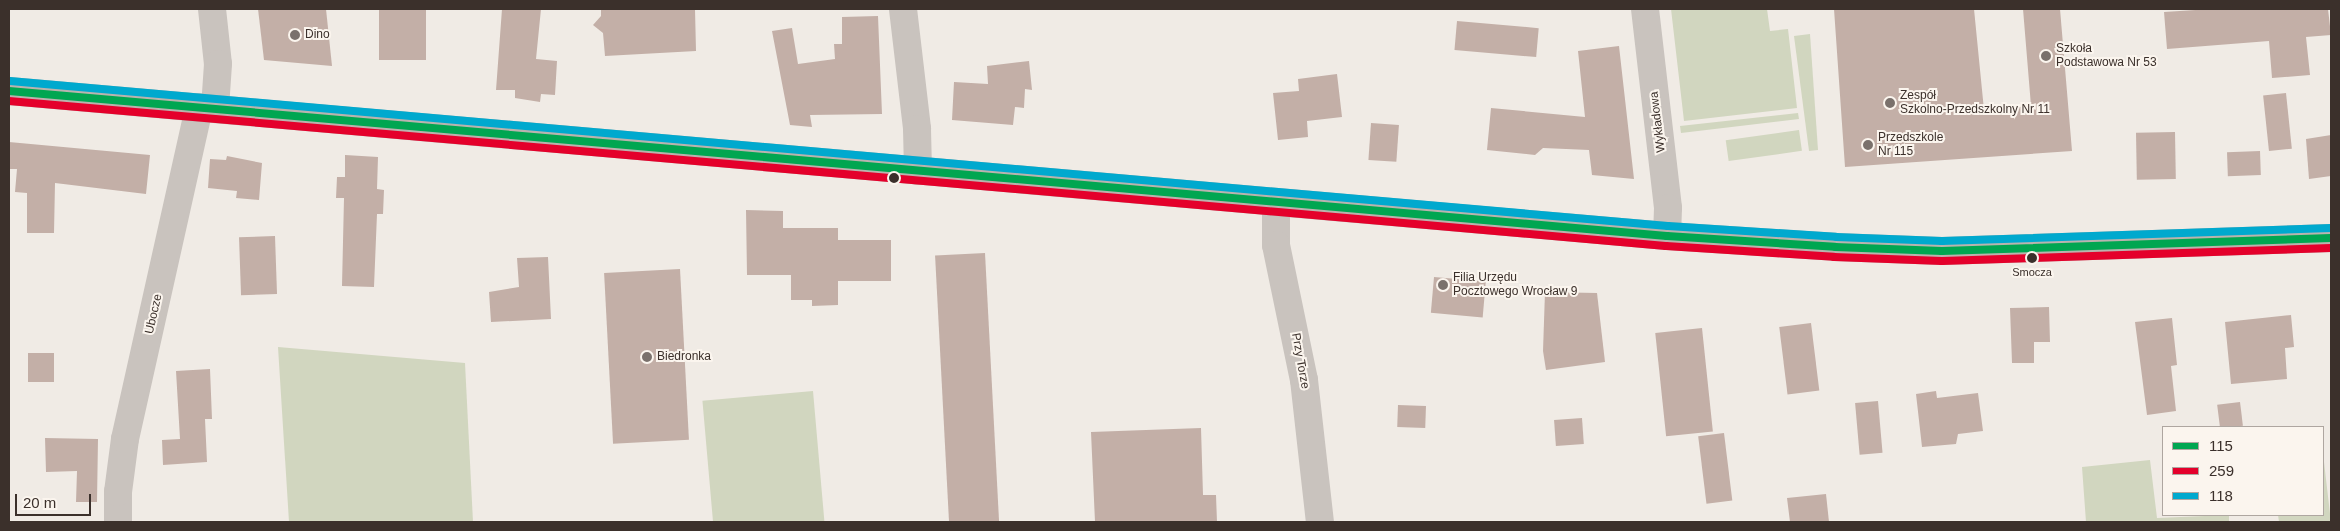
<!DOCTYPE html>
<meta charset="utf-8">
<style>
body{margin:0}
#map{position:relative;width:2340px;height:531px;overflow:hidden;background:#f0ebe5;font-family:Arial,sans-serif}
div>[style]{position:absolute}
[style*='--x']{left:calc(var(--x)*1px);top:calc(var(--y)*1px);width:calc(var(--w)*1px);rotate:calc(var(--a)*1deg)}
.green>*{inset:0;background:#d1d6bf;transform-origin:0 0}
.building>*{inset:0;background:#c3afa7;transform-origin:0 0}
.minor>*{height:28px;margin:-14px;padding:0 14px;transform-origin:14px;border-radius:14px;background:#c9c3be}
.secondary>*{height:28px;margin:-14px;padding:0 14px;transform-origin:14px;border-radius:14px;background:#bab3ae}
.bus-1>*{height:8px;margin:-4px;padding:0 4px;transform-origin:4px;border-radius:4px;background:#00a651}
.bus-2>*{height:8px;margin:-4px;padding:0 4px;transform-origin:4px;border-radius:4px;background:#e4002b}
.bus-3>*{height:8px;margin:-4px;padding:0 4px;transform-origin:4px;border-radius:4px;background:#00a9ce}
.dots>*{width:14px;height:14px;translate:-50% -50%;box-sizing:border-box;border:2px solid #fbf5ee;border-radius:50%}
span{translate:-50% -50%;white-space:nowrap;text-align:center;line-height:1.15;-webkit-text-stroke:4px #fbf5ee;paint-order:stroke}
.bus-label{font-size:11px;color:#3b302b}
.poi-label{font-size:12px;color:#3b302b}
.left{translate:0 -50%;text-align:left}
.street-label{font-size:12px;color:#3b302b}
.frame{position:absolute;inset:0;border:10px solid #3b302b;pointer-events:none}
.legend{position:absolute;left:2162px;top:426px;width:162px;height:90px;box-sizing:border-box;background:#fbf5ee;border:1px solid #aea6a0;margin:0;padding:6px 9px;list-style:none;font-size:15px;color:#3b302b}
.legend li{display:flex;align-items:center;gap:10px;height:25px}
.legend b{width:25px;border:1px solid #aea6a0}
.scale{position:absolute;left:15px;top:494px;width:76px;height:22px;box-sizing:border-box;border:2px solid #3b302b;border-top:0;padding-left:6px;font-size:15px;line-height:18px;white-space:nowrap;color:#3b302b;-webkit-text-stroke:4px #fbf5ee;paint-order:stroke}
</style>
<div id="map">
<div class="green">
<i style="clip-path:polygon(1671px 9px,1767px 9px,1770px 31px,1788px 29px,1797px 108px,1684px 121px)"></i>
<i style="clip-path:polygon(1810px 34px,1818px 150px,1809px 151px,1794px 36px)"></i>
<i style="clip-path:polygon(1798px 113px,1799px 119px,1681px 133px,1680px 126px)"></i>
<i style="left:1799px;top:130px;width:21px;height:74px;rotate:82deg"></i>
<i style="clip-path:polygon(278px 347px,465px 363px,473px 522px,289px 522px)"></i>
<i style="left:813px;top:391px;width:131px;height:111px;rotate:85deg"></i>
<i style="clip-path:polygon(2150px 460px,2157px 518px,2229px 515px,2229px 522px,2086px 522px,2082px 467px)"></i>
<i style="clip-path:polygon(2324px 462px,2331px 522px,2279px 522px,2278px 515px,2324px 515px)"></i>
</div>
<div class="building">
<i style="clip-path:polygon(258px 9px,326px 9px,332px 66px,264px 60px)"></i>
<i style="left:379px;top:9px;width:47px;height:51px"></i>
<i style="clip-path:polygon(502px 9px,541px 9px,536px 59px,557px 61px,555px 95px,541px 94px,540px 102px,515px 98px,515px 90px,496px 90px)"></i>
<i style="clip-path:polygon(601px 9px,695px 9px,696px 51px,605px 56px,603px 33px,593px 25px,601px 16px)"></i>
<i style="clip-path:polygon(1834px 9px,1974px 9px,1984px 110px,2031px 106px,2023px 9px,2060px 9px,2072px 151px,1845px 167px)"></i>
<i style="clip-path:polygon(2211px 9px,2328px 9px,2331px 35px,2306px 37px,2310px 75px,2272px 78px,2269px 41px,2167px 49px,2164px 12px)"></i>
<i style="clip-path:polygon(878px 16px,882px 114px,810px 115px,812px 127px,790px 125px,772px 31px,792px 28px,798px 64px,835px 59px,834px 44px,842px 44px,842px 17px)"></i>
<i style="left:1457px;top:21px;width:82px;height:29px;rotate:5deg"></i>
<i style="clip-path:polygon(1619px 46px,1634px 179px,1592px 175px,1589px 150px,1543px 148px,1535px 155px,1487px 150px,1491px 108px,1585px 117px,1578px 51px)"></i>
<i style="clip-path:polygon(1029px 61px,1032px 90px,1025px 89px,1024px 108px,1015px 107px,1013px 125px,952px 120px,954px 82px,988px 84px,987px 66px)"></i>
<i style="clip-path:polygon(1337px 74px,1342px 117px,1307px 121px,1308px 137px,1278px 140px,1273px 93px,1299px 91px,1298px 79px)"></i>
<i style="left:2286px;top:93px;width:56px;height:23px;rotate:84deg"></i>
<i style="left:1371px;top:123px;width:28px;height:37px;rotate:4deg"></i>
<i style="left:2175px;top:132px;width:47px;height:39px;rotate:89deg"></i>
<i style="clip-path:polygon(2331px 135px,2331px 176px,2309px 179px,2306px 139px)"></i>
<i style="clip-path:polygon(9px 142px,150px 155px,146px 194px,55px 183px,54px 233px,27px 233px,27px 193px,15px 192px,17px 169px,9px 169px)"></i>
<i style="left:2260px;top:151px;width:24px;height:33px;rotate:88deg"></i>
<i style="clip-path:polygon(345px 155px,378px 157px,377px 189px,384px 190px,383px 214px,377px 214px,374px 287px,342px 286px,344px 198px,336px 198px,337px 177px,345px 177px)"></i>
<i style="clip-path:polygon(227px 156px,262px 163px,259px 200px,236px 198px,237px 191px,208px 188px,210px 159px,226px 160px)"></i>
<i style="clip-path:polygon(746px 210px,783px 211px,783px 228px,838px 228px,838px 240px,891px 240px,891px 281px,838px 281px,838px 305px,812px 306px,812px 300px,791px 300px,791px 275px,747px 275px)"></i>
<i style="left:275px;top:236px;width:58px;height:36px;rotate:88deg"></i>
<i style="left:985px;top:253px;width:269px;height:50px;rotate:87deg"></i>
<i style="clip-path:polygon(548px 257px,551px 319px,491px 322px,489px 292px,519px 287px,517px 258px)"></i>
<i style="left:680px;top:269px;width:171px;height:76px;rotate:87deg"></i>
<i style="left:1434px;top:277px;width:52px;height:36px;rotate:5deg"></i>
<i style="clip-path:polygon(1545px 292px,1597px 293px,1605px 362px,1546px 370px,1543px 351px)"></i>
<i style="clip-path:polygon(2049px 307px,2050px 342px,2034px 342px,2034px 363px,2012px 363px,2010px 308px)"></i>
<i style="clip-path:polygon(2291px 315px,2294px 347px,2285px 348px,2287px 379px,2231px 384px,2225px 322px)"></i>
<i style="clip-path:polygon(2172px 318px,2177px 365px,2171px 366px,2176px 411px,2147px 415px,2135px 322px)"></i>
<i style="left:1811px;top:323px;width:68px;height:32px;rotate:83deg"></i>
<i style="left:1702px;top:328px;width:104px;height:47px;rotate:84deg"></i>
<i style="left:28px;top:353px;width:26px;height:29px"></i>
<i style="clip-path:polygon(210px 369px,212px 419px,205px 419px,207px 462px,163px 465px,162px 440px,180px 439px,176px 371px)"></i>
<i style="clip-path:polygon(1936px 391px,1937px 398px,1978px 393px,1983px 431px,1958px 434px,1956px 444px,1922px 447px,1916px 394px)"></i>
<i style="left:1878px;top:401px;width:52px;height:23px;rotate:85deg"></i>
<i style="left:2240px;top:402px;width:24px;height:23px;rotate:83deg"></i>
<i style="left:1398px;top:405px;width:28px;height:22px;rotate:2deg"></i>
<i style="left:1582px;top:418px;width:26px;height:28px;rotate:86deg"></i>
<i style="clip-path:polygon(1201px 428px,1203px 495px,1216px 495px,1217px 522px,1095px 522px,1091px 432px)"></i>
<i style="left:1724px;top:433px;width:68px;height:26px;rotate:83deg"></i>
<i style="clip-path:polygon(45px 438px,98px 439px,97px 502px,76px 502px,77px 471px,46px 472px)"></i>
<i style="clip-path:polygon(1826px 494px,1829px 522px,1790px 522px,1787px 498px)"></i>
</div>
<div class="minor">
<i style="--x:212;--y:9;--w:55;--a:83.8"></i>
<i style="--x:218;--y:64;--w:44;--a:93.9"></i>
<i style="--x:903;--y:9;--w:121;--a:83.3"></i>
<i style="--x:917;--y:129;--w:42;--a:88.6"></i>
<i style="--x:1645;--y:9;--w:200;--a:83.4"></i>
<i style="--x:1668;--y:208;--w:28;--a:92"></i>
<i style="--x:1276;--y:202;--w:43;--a:90"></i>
<i style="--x:1276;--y:245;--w:138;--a:78.3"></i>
<i style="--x:1304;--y:380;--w:143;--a:83.6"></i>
<i style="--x:118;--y:522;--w:30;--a:-90"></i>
<i style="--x:118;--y:492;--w:53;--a:-82.5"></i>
<i style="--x:125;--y:439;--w:340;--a:-77.4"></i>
</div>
<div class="secondary">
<i style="--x:9;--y:91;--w:1664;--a:5"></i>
<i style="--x:1667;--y:236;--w:168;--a:3.7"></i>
<i style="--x:1835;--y:247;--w:107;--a:2.1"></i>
<i style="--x:1942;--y:251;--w:389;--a:-1.9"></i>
</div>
<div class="bus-1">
<i style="--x:9;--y:91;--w:1664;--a:5"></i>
<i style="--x:1667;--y:236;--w:168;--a:3.7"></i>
<i style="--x:1835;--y:247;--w:107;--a:2.1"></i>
<i style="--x:1942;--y:251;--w:389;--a:-1.9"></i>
</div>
<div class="bus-2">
<i style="--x:9;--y:101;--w:1663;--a:5"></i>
<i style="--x:1666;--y:246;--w:168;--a:3.7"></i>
<i style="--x:1834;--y:257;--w:108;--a:2.1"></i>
<i style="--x:1942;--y:261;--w:389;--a:-1.9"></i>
</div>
<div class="bus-3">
<i style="--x:10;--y:81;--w:1664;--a:5"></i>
<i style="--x:1668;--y:226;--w:168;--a:3.7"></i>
<i style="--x:1836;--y:237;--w:106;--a:2.2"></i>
<i style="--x:1942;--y:241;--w:389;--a:-1.9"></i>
</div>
<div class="dots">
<i style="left:295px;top:35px;background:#7a716c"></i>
<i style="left:2046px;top:56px;background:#7a716c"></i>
<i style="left:1890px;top:103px;background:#7a716c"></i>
<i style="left:1868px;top:145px;background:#7a716c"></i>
<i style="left:894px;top:178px;background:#3b302b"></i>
<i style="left:2032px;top:258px;background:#3b302b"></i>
<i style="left:1443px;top:285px;background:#7a716c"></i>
<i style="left:647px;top:357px;background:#7a716c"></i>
</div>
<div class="bus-label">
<span style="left:2032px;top:272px">Smocza</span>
</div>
<div class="poi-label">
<span class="left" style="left:305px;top:35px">Dino</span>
<span class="left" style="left:2056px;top:56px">Szkoła<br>Podstawowa Nr 53</span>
<span class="left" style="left:1900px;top:103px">Zespół<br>Szkolno-Przedszkolny Nr 11</span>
<span class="left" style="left:1878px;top:145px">Przedszkole<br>Nr 115</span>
<span class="left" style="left:1453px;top:285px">Filia Urzędu<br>Pocztowego Wrocław 9</span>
<span class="left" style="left:657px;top:357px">Biedronka</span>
</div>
<div class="street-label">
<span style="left:1658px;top:122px;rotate:-97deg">Wykładowa</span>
<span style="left:154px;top:314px;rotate:-77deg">Ubocze</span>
<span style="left:1300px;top:361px;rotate:80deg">Przy Torze</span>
</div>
<div class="frame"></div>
<ul class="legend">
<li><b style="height:6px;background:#00a651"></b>115</li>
<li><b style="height:6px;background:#e4002b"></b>259</li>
<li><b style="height:6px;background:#00a9ce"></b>118</li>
</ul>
<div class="scale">20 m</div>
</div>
